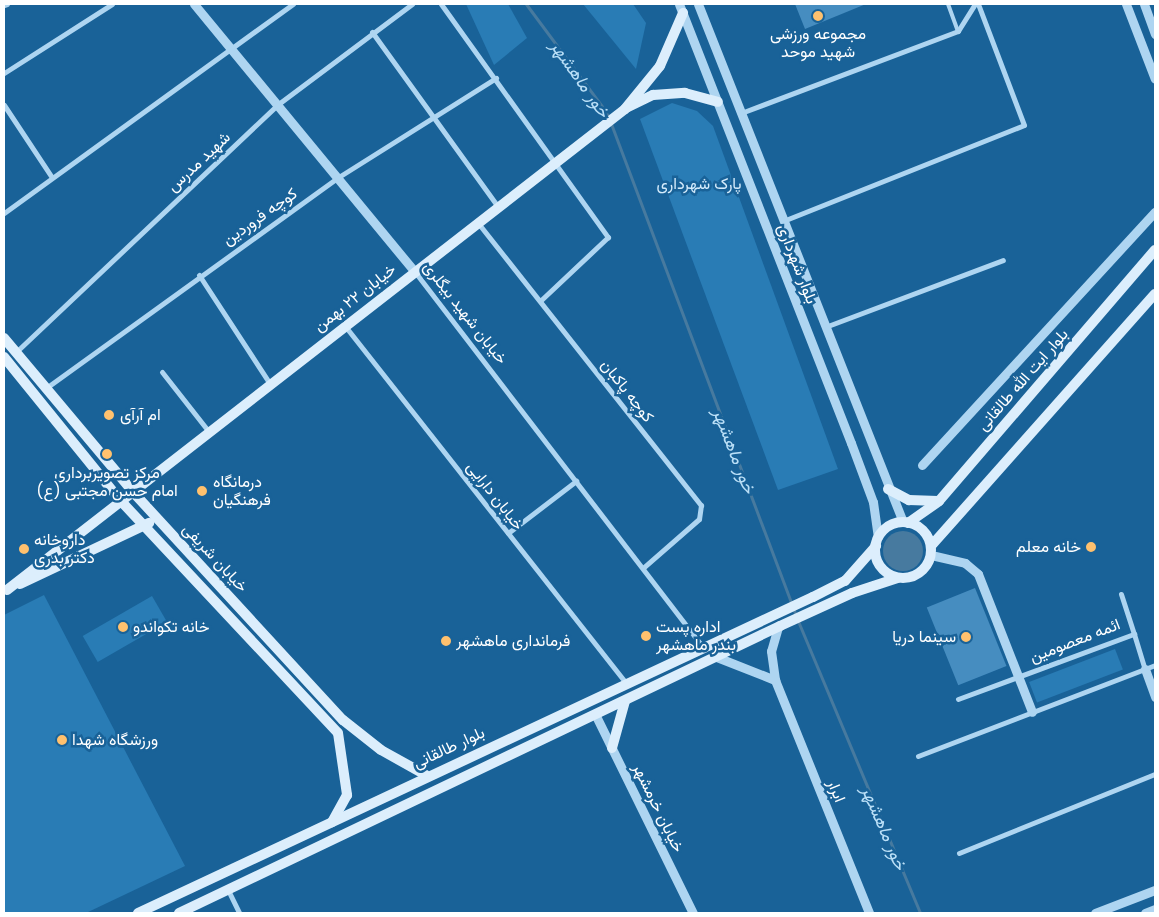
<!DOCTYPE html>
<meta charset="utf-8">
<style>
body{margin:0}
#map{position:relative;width:1159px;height:917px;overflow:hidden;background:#196298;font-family:Poppins,Vazirmatn,sans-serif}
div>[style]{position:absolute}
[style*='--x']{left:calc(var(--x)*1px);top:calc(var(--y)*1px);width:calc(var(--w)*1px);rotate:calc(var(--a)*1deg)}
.green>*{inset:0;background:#297cb5;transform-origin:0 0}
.water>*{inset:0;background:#477a9f}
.round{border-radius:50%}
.stream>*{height:3px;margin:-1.5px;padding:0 1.5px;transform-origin:1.5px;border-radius:1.5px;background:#477a9f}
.building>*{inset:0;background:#468dc0;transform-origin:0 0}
.service>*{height:4px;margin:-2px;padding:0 2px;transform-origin:2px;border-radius:2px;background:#aed5f1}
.minor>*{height:5px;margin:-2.5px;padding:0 2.5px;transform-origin:2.5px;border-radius:2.5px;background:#aed5f1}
.tertiary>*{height:9px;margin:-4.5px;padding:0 4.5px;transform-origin:4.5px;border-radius:4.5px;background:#aed5f1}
.secondary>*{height:10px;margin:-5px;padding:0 5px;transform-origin:5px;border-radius:5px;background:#dceefc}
.secondary>.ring{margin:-5px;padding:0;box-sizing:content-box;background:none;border:10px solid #dceefc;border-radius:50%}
.dots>*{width:14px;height:14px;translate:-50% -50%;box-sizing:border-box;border:2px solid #196298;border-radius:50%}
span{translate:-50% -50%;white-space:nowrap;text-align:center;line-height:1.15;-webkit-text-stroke:5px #196298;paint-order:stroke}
.poi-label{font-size:16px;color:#fff}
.left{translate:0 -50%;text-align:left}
.right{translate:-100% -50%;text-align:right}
.street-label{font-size:16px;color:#fff}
.park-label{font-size:16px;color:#d5ecfc}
.water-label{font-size:18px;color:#badff7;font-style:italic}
.frame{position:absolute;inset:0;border:5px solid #fff;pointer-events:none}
</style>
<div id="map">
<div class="green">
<i style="clip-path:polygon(466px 4px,508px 4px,527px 38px,494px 65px)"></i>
<i style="clip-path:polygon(583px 4px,633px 4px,646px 23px,636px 69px)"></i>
<i style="clip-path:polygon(672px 103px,697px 111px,713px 126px,838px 469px,778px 490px,640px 119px)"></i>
<i style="clip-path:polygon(44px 595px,185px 866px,86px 913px,4px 913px,4px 615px)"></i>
<i style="left:152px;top:596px;width:30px;height:80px;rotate:60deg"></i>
<i style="left:1115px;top:649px;width:22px;height:92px;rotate:69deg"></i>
</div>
<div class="water">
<i class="round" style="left:883px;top:531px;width:40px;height:40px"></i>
</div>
<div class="stream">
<i style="--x:526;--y:4;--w:136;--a:53.4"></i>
<i style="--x:607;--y:113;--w:543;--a:69.39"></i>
<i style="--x:798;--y:621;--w:316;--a:67.3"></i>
</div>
<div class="building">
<i style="clip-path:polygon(795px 4px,866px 4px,805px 29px)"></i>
<i style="left:975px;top:588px;width:84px;height:52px;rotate:68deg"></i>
</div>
<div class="service">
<i style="--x:948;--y:4;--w:29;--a:70"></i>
</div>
<div class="minor">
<i style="--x:441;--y:4;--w:287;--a:54.4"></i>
<i style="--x:608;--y:237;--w:93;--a:136.7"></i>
<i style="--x:4;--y:5;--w:3;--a:-18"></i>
<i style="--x:372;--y:32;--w:216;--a:54.2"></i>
<i style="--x:4;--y:73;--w:128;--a:-32.6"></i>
<i style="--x:4;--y:105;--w:85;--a:56.5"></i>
<i style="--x:741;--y:113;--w:232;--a:-20.7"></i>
<i style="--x:958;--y:31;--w:32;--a:-58"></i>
<i style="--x:4;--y:213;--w:357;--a:-35.9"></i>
<i style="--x:783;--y:221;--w:259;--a:-21.7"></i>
<i style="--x:1024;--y:125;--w:129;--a:-110.8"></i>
<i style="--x:478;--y:223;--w:360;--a:51.7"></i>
<i style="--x:701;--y:505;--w:14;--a:98"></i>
<i style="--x:699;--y:519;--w:74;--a:138.8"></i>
<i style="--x:415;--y:272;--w:473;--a:52.5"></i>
<i style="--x:199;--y:275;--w:130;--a:56.9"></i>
<i style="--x:345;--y:326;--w:454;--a:51.8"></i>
<i style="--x:825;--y:327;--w:190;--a:-20.6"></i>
<i style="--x:16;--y:352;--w:359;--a:-43.4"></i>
<i style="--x:277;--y:105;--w:169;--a:-36.8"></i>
<i style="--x:162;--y:372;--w:76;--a:51.9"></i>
<i style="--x:46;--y:388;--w:359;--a:-35.8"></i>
<i style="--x:337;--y:178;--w:188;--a:-32.2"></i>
<i style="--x:508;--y:533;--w:86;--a:-37.4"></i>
<i style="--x:1121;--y:594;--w:42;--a:72"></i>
<i style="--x:958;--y:699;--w:188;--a:-20.3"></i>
<i style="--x:1134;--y:634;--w:37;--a:73"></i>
<i style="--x:918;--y:756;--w:254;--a:-21"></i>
<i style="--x:959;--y:853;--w:211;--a:-22"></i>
<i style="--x:228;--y:890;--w:25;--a:64"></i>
</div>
<div class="tertiary">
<i style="--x:194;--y:4;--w:346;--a:50.5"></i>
<i style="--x:679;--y:4;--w:471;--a:68.6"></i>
<i style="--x:851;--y:443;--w:63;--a:69.6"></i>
<i style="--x:873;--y:502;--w:35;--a:82"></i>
<i style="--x:698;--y:4;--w:557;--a:68.41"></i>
<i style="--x:1126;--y:4;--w:80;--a:68.9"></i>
<i style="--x:1144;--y:4;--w:32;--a:70"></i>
<i style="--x:922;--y:465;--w:344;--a:-47.4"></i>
<i style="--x:931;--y:555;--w:35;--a:13"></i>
<i style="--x:965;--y:563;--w:17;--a:40"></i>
<i style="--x:978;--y:574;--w:148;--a:68.6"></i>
<i style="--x:778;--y:627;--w:25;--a:106"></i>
<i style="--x:771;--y:651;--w:29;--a:82"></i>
<i style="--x:775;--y:680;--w:251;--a:68"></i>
<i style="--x:714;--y:656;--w:66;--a:21.5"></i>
<i style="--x:1145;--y:669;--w:30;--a:70"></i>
<i style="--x:596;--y:716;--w:220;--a:63.8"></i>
<i style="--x:1095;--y:913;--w:64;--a:-21"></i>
<i style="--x:1145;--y:913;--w:11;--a:-22"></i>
</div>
<div class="secondary">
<i style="--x:628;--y:107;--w:28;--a:-26"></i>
<i style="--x:653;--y:95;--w:32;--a:-4"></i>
<i style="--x:685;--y:93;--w:34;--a:15"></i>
<i style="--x:4;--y:338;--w:201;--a:50"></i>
<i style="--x:133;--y:492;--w:310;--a:47.4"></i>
<i style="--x:343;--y:720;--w:48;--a:38.3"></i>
<i style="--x:381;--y:750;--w:51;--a:29.1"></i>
<i style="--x:4;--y:357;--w:183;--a:51"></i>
<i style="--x:119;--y:499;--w:320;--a:46.9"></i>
<i style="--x:338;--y:733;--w:63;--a:81.7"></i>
<i style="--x:347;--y:795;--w:31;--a:119"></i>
<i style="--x:888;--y:489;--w:24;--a:28"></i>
<i style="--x:909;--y:500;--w:29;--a:2"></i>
<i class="ring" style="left:875px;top:522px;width:46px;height:46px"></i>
<i style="--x:908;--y:523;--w:38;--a:-35"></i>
<i style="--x:939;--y:501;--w:331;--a:-49.3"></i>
<i style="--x:931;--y:546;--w:337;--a:-48.4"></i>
<i style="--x:20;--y:584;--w:143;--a:-25.3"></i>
<i style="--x:7;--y:590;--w:783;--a:-37.89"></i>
<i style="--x:625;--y:109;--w:55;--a:-50.9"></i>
<i style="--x:660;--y:66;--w:58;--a:-66.5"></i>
<i style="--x:612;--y:748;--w:49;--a:-74.5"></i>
<i style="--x:138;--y:913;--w:745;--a:-25.09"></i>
<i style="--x:813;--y:597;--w:36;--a:-27"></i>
<i style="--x:845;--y:581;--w:47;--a:-48.5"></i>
<i style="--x:179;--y:913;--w:666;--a:-25.53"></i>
<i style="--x:780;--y:626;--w:79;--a:-24.6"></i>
<i style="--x:852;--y:593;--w:48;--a:-18.1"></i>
</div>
<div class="dots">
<i style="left:818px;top:16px;background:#ffc16e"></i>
<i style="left:109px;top:415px;background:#ffc16e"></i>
<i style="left:107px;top:454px;background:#ffc16e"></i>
<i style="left:202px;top:491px;background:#ffc16e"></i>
<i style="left:1091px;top:547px;background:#ffc16e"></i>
<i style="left:24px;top:549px;background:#ffc16e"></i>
<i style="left:123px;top:627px;background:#ffc16e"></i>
<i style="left:646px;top:636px;background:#ffc16e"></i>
<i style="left:966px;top:637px;background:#ffc16e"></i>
<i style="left:446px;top:641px;background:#ffc16e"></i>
<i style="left:62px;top:740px;background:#ffc16e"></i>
</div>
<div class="poi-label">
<span style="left:818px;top:43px">مجموعه ورزشی<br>شهید موحد</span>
<span class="left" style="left:120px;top:415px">ام آرآی</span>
<span style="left:107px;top:482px">مرکز تصویربرداری<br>امام حسن مجتبی (ع)</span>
<span class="left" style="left:213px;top:491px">درمانگاه<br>فرهنگیان</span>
<span class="left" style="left:34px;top:549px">داروخانه<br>دکتر بدری</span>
<span class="right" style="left:1081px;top:547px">خانه معلم</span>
<span class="left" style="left:133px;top:627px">خانه تکواندو</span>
<span class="left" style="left:656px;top:636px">اداره پست<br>بندر ماهشهر</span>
<span class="right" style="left:956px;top:637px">سینما دریا</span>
<span class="left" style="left:456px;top:641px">فرمانداری ماهشهر</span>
<span class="left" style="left:72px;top:740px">ورزشگاه شهدا</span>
</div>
<div class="street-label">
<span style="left:199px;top:162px;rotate:-43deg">شهید مدرس</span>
<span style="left:260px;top:217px;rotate:-35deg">کوچه فروردین</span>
<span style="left:797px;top:264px;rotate:69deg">بلوار شهرداری</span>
<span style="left:355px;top:298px;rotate:-38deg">خیابان ۲۲ بهمن</span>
<span style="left:465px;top:313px;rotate:52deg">خیابان شهید بیگلری</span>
<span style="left:1023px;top:380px;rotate:-49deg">بلوار ایت الله طالقانی</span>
<span style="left:627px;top:391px;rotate:52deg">کوچه پاکبان</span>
<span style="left:495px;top:496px;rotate:52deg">خیابان دارایی</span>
<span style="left:215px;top:558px;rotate:47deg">خیابان شریفی</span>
<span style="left:1075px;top:641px;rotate:-21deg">ائمه معصومین</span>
<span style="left:449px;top:748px;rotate:-25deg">بلوار طالقانی</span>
<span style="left:836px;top:791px;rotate:68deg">ابرار</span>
<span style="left:658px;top:808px;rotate:64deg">خیابان خرمشهر</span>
</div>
<div class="park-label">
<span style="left:699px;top:184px">پارک شهرداری</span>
</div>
<div class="water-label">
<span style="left:580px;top:79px;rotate:55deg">خور ماهشهر</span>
<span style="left:734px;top:451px;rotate:69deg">خور ماهشهر</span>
<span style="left:884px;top:828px;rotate:67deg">خور ماهشهر</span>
</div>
<div class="frame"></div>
</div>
